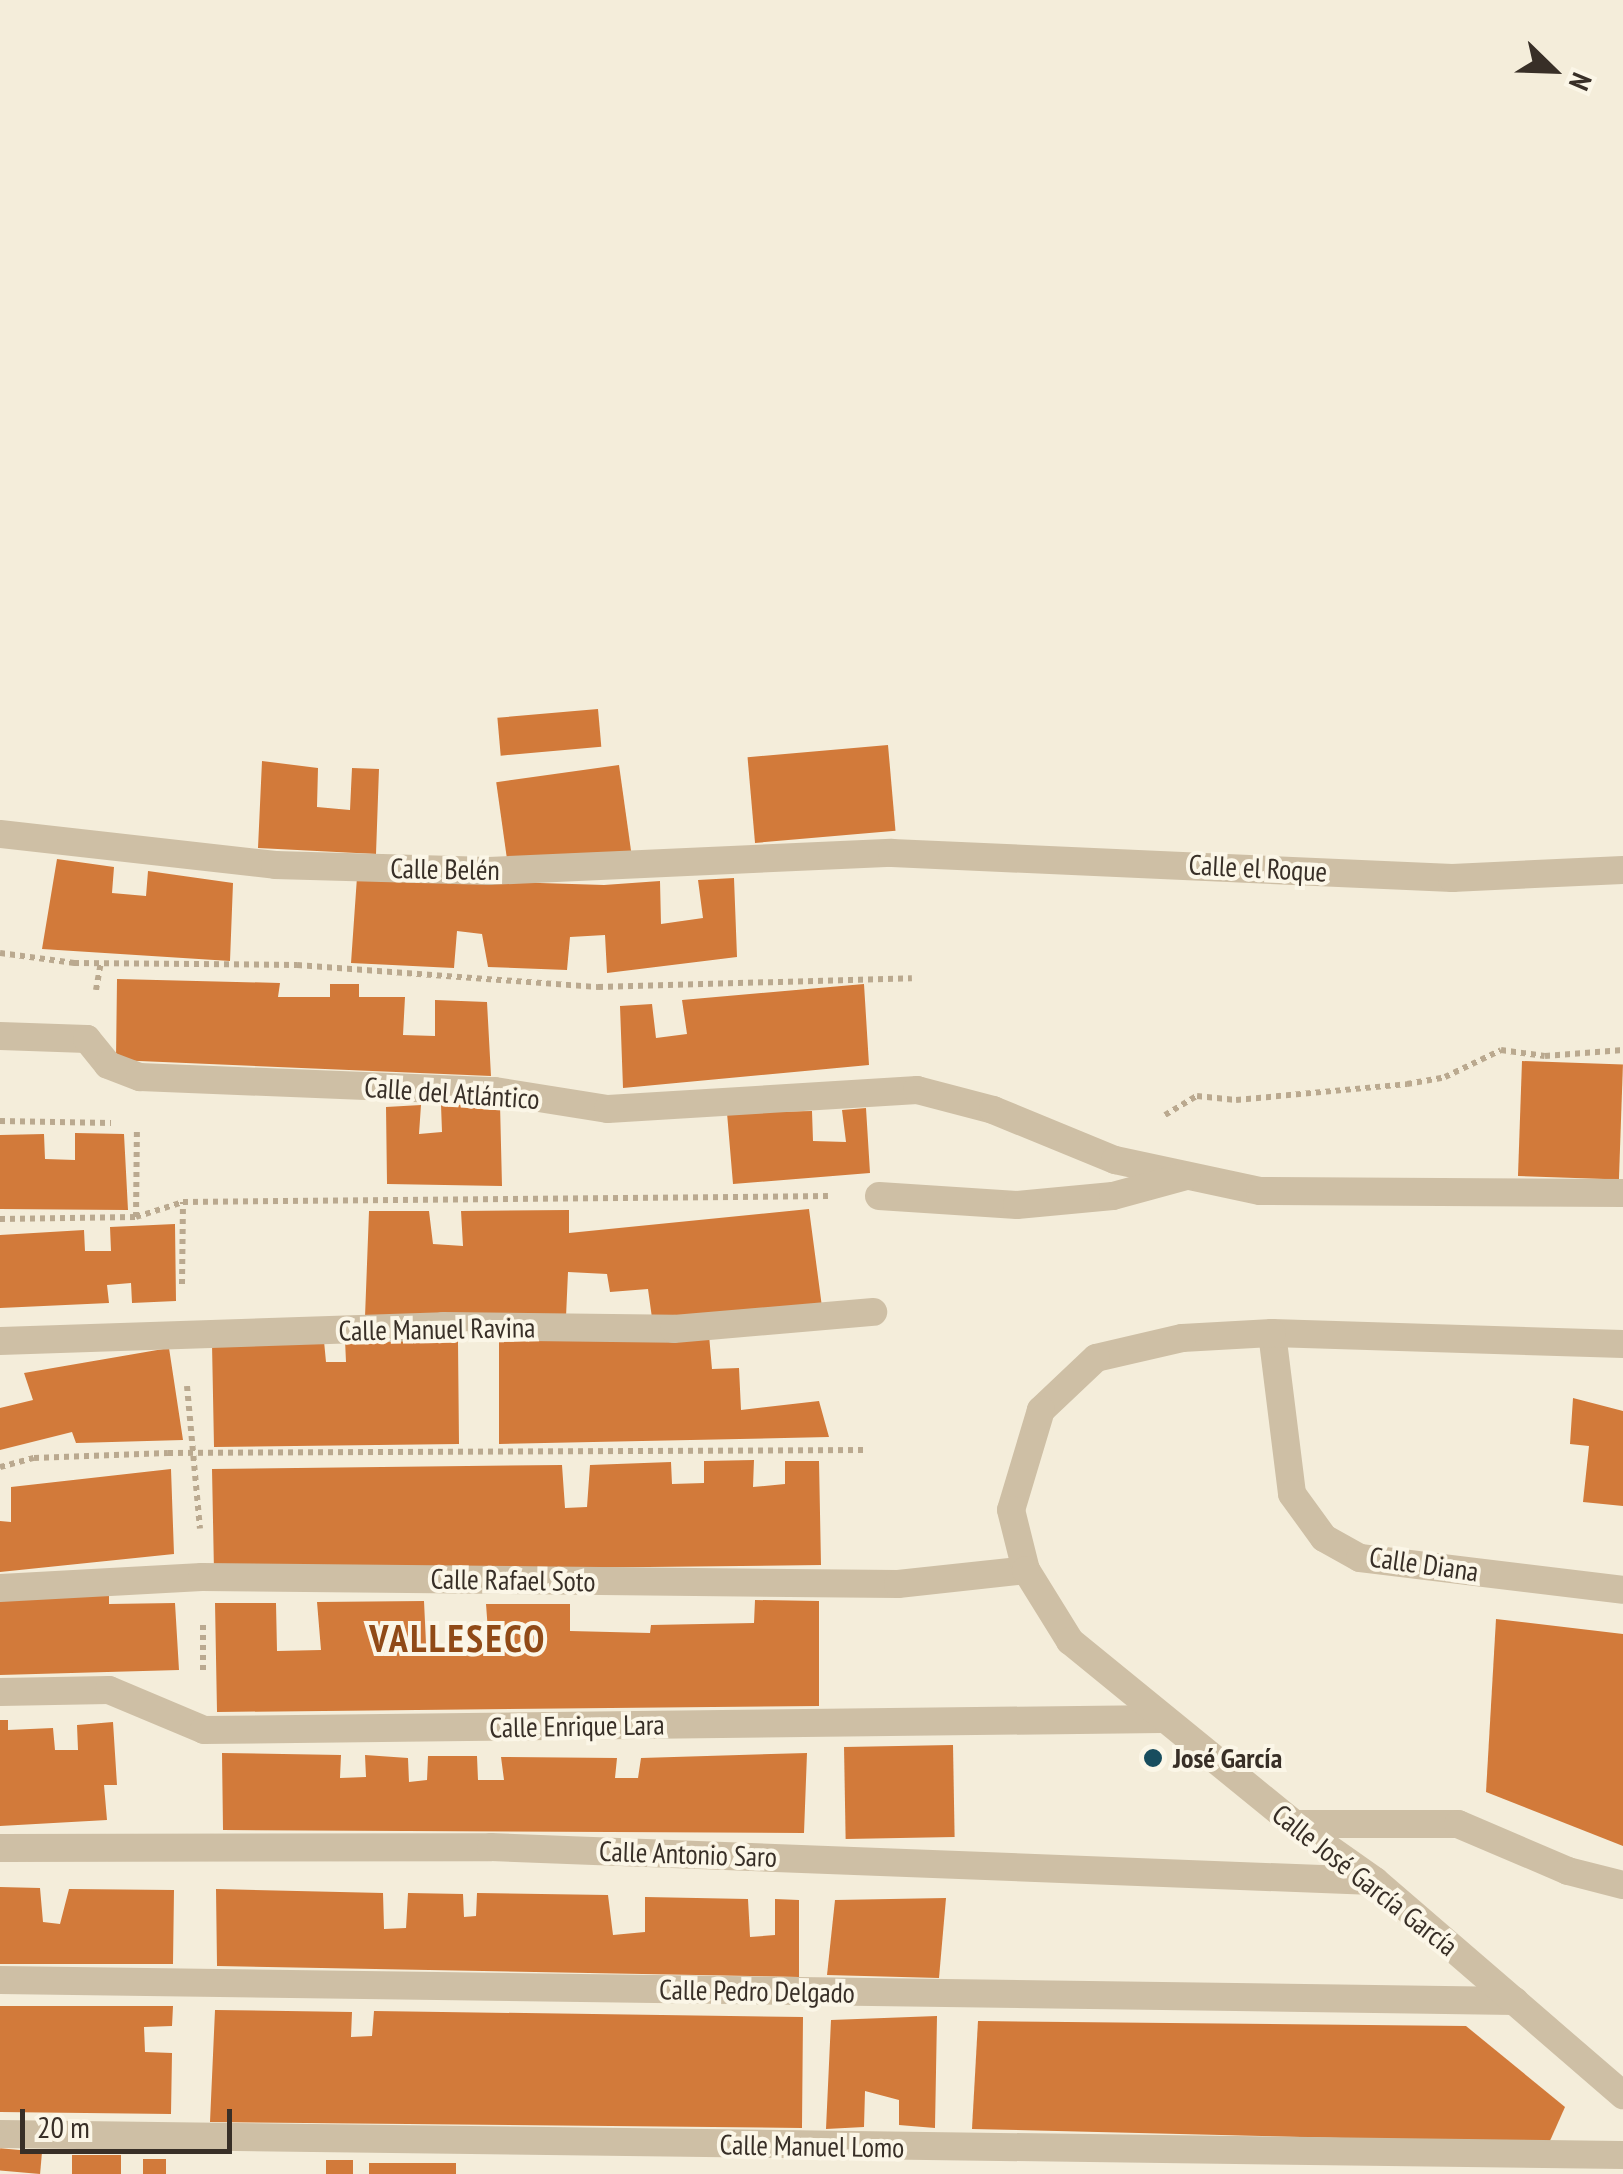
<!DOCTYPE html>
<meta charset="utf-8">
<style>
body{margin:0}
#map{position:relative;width:1623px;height:2174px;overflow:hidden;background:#f4edda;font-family:"PT Sans Narrow",sans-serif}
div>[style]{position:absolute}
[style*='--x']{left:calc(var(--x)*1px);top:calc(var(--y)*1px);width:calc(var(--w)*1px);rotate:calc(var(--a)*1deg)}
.building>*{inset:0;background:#d27a3a;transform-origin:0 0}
.path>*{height:6px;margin-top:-3px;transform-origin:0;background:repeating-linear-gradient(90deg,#baa98f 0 5px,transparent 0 10px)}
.service>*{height:28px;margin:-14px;padding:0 14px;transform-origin:14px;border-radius:14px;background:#cebfa5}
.minor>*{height:28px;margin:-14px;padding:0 14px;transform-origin:14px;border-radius:14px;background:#cebfa5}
.dots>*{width:28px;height:28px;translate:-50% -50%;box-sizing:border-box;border:5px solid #fbf6e7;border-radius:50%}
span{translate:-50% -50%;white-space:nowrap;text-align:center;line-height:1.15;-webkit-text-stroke:8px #fbf6e7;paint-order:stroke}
.street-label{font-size:28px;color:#382f27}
.poi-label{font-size:28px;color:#382f27;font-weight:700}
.left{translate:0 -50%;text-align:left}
.district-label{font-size:38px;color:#904a17;font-weight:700;letter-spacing:2.5px}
.north{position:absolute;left:1503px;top:20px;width:100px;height:100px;-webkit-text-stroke:8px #fbf6e7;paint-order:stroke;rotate:113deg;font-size:28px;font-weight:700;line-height:40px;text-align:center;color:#382f27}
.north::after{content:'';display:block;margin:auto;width:35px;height:45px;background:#382f27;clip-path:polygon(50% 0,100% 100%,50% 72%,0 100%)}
.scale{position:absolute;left:20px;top:2109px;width:212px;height:45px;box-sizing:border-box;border:5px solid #382f27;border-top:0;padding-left:12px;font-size:30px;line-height:35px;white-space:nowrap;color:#382f27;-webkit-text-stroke:8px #fbf6e7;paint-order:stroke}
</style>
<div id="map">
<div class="building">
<i style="left:598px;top:709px;width:38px;height:101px;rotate:85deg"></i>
<i style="left:888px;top:745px;width:86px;height:141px;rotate:85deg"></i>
<i style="clip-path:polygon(262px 761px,318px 768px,317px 807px,350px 810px,352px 768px,379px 769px,376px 854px,258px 848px)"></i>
<i style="left:619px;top:765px;width:88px;height:124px;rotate:82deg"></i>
<i style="clip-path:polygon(57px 859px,114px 867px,112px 893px,146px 896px,148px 871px,233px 883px,230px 961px,42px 949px)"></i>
<i style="clip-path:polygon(357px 877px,604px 885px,660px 881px,661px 924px,703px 918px,698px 880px,734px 878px,737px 957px,607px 973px,605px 935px,570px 937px,567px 970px,488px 967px,482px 934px,457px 931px,454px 968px,351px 963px)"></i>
<i style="clip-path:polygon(117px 979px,280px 983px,278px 997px,330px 997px,330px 984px,359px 984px,359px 997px,405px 997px,403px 1035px,435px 1036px,435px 1000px,487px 1002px,491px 1076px,116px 1060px)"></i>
<i style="clip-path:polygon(864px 984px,869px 1065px,623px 1088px,620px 1006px,652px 1004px,656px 1038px,687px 1034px,682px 1000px)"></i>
<i style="left:1522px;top:1061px;width:101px;height:115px;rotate:2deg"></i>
<i style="clip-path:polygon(500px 1104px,502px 1186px,387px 1184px,386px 1107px,421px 1105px,419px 1134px,442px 1132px,441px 1105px)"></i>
<i style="clip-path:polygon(866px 1108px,870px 1173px,733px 1184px,727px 1113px,812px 1111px,813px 1141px,846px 1142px,842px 1110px)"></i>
<i style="clip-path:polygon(75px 1133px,124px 1134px,128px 1210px,0 1209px,0 1135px,44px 1134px,45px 1159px,75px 1160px)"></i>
<i style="clip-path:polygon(809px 1209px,822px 1307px,652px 1318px,648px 1289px,610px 1292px,607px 1274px,568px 1272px,566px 1317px,365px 1317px,369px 1211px,429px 1211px,433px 1244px,463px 1246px,461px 1211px,569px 1210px,569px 1233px)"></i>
<i style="clip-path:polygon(175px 1224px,176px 1301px,132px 1303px,131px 1283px,107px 1285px,109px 1303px,0 1308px,0 1235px,84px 1230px,85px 1251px,111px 1251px,110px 1227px)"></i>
<i style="clip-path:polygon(709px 1335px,712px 1369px,739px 1368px,741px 1410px,819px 1401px,829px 1437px,499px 1444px,499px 1342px)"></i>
<i style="clip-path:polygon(345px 1340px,458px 1341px,459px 1444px,214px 1447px,212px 1344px,324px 1341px,326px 1362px,346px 1362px)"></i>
<i style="clip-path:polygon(169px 1348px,183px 1440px,76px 1443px,72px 1432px,0 1450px,0 1408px,33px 1400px,24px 1373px)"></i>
<i style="clip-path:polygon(1573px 1398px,1623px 1411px,1623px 1506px,1583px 1502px,1589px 1446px,1570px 1444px)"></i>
<i style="clip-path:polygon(754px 1460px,753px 1487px,785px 1484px,785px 1461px,819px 1461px,821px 1565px,214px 1572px,212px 1469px,562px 1465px,565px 1508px,587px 1507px,590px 1465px,671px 1462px,672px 1484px,704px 1483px,704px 1461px)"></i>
<i style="clip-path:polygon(171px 1469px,174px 1554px,0 1572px,0 1521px,11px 1522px,11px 1487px)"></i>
<i style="clip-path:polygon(109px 1593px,109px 1604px,175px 1603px,179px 1670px,0 1675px,0 1600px)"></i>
<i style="clip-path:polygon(755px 1600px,819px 1601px,819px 1706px,217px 1712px,215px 1603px,276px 1603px,277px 1651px,321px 1650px,317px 1602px,424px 1601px,426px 1644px,489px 1645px,486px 1604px,570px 1604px,570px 1631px,650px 1633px,651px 1625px,754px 1623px)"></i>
<i style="clip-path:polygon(1496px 1619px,1623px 1634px,1623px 1846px,1486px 1792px)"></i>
<i style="clip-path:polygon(0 1720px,8px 1720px,8px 1730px,53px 1728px,55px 1750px,78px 1750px,77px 1725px,113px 1722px,117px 1785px,104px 1785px,107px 1820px,0 1826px)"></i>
<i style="left:953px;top:1745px;width:92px;height:109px;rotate:89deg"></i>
<i style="clip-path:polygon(222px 1753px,341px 1755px,340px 1778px,366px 1777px,365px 1755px,408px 1758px,409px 1782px,427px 1780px,428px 1756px,477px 1756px,478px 1780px,504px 1780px,501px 1757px,617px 1758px,615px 1778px,638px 1778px,641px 1758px,807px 1753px,804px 1833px,223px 1830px)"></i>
<i style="clip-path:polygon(0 1887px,40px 1888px,43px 1922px,60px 1924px,69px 1889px,174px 1890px,173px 1964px,0 1964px)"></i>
<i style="clip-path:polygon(216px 1889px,383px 1893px,384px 1929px,406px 1928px,408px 1893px,463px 1894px,464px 1917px,476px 1916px,477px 1893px,608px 1895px,613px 1935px,645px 1932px,645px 1897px,748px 1899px,750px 1937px,775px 1935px,775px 1899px,799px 1900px,799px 1977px,217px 1966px)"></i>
<i style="clip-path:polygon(946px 1898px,939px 1978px,827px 1975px,835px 1900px)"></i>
<i style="clip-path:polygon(0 2006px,173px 2006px,172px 2026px,144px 2027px,145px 2052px,172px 2053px,171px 2114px,0 2112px)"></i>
<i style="clip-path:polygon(215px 2010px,352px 2012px,351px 2037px,372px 2036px,374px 2011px,803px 2017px,802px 2128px,210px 2122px)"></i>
<i style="clip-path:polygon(937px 2016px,935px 2128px,899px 2125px,899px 2100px,865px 2091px,864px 2127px,826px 2129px,831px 2020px)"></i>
<i style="clip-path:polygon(978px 2021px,1466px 2026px,1565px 2107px,1549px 2143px,972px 2129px)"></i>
<i style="left:42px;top:2152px;width:22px;height:42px;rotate:95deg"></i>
<i style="left:72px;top:2155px;width:49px;height:19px"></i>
<i style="left:143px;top:2159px;width:23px;height:15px"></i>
<i style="left:353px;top:2160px;width:14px;height:27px;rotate:90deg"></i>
<i style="left:369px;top:2163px;width:87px;height:11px"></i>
</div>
<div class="path">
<i style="--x:0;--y:953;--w:75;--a:7.7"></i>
<i style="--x:74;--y:963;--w:223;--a:0.5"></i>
<i style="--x:297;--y:965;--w:302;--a:4.2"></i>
<i style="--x:598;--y:987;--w:314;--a:-1.6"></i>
<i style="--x:96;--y:990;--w:27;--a:-80"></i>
<i style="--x:1165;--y:1115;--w:37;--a:-31"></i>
<i style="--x:1197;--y:1096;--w:39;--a:6"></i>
<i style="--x:1236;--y:1100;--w:172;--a:-5.3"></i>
<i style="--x:1407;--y:1084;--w:39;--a:-10"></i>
<i style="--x:1445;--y:1077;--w:62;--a:-25.7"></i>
<i style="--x:1501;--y:1050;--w:44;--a:7.8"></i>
<i style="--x:1545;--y:1056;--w:78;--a:-4.4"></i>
<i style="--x:0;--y:1121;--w:111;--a:1"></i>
<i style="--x:136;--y:1217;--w:89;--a:-89.4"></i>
<i style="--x:0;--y:1219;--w:136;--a:-0.8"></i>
<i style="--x:136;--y:1217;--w:49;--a:-17.7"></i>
<i style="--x:183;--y:1202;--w:645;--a:-0.53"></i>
<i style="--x:182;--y:1284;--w:82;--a:-89.3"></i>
<i style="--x:187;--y:1386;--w:143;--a:84.8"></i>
<i style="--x:0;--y:1467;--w:35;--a:-15"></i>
<i style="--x:34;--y:1458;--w:134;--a:-2.1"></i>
<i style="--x:168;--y:1453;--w:698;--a:-0.25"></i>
<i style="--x:203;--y:1625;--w:48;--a:90"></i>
</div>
<div class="service">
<i style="--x:0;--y:1036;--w:87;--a:2"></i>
<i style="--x:87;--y:1039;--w:33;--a:51"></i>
<i style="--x:108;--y:1065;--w:34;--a:21"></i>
<i style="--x:140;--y:1077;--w:355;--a:2.3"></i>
<i style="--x:495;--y:1091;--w:114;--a:9.1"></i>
<i style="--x:608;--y:1109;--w:310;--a:-3.5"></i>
<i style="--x:917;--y:1090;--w:79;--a:14.7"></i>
<i style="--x:993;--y:1110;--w:132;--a:22.3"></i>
<i style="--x:1115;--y:1160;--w:148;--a:12.1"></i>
<i style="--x:1260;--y:1191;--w:363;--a:0.3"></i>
<i style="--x:879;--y:1196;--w:138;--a:3.7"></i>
<i style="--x:1017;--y:1205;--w:96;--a:-5.4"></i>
<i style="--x:1113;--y:1196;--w:76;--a:-15.3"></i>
<i style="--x:0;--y:1341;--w:443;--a:-1.9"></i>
<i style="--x:443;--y:1326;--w:231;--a:0.7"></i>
<i style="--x:674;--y:1329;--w:200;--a:-4.9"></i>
<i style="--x:0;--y:1588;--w:202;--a:-3.1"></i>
<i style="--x:202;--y:1577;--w:696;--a:0.58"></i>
<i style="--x:898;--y:1584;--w:129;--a:-6.2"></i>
<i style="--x:0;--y:1692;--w:109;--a:-1.1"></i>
<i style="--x:109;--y:1690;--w:103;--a:22.8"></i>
<i style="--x:204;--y:1730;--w:958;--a:-0.66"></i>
<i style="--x:0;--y:1980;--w:1515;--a:0.79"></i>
<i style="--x:0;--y:2134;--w:1623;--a:0.74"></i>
</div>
<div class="minor">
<i style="--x:0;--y:834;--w:277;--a:6.4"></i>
<i style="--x:275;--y:865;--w:214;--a:1.6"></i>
<i style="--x:489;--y:871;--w:403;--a:-2.6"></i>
<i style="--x:892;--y:853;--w:561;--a:2.56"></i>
<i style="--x:1452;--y:878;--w:171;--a:-2.7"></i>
<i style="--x:1272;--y:1333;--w:162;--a:82.9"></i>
<i style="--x:1292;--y:1494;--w:54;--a:54"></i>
<i style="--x:1324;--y:1538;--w:41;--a:29.1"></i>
<i style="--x:1360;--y:1558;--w:265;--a:6.9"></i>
<i style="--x:1623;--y:1344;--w:351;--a:-178.2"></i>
<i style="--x:1272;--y:1333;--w:90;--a:176.8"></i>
<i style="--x:1182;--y:1338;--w:88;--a:166.9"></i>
<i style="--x:1096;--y:1358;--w:76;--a:136.6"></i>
<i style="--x:1041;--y:1410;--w:104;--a:106.7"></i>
<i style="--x:1011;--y:1510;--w:62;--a:76"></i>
<i style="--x:1026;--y:1570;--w:84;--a:58.2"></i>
<i style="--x:1070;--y:1641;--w:289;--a:39.2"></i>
<i style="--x:1294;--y:1824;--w:99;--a:35.1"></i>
<i style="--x:1375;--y:1881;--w:328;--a:40.8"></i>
<i style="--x:1294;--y:1824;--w:164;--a:0"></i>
<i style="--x:1458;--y:1824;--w:120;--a:23.1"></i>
<i style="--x:1568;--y:1871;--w:57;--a:14.3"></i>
<i style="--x:0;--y:1848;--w:491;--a:-0.1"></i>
<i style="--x:491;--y:1847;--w:883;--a:2.21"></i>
</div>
<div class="dots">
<i style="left:1153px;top:1758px;background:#184d5e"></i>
</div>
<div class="street-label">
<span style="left:1258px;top:868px;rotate:3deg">Calle el Roque</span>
<span style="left:445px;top:869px;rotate:1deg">Calle Belén</span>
<span style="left:452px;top:1093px;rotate:4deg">Calle del Atlántico</span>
<span style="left:437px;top:1329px;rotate:-1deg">Calle Manuel Ravina</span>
<span style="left:1424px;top:1564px;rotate:8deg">Calle Diana</span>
<span style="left:513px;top:1580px;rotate:1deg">Calle Rafael Soto</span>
<span style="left:577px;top:1726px;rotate:-1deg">Calle Enrique Lara</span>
<span style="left:688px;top:1854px;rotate:2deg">Calle Antonio Saro</span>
<span style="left:1365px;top:1880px;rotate:38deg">Calle José García García</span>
<span style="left:757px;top:1991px;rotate:1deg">Calle Pedro Delgado</span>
<span style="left:812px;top:2146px;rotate:1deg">Calle Manuel Lomo</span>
</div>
<div class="poi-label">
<span class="left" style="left:1173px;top:1758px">José García</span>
</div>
<div class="district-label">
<span style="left:458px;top:1638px">VALLESECO</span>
</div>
<div class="north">N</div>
<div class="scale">20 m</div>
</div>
